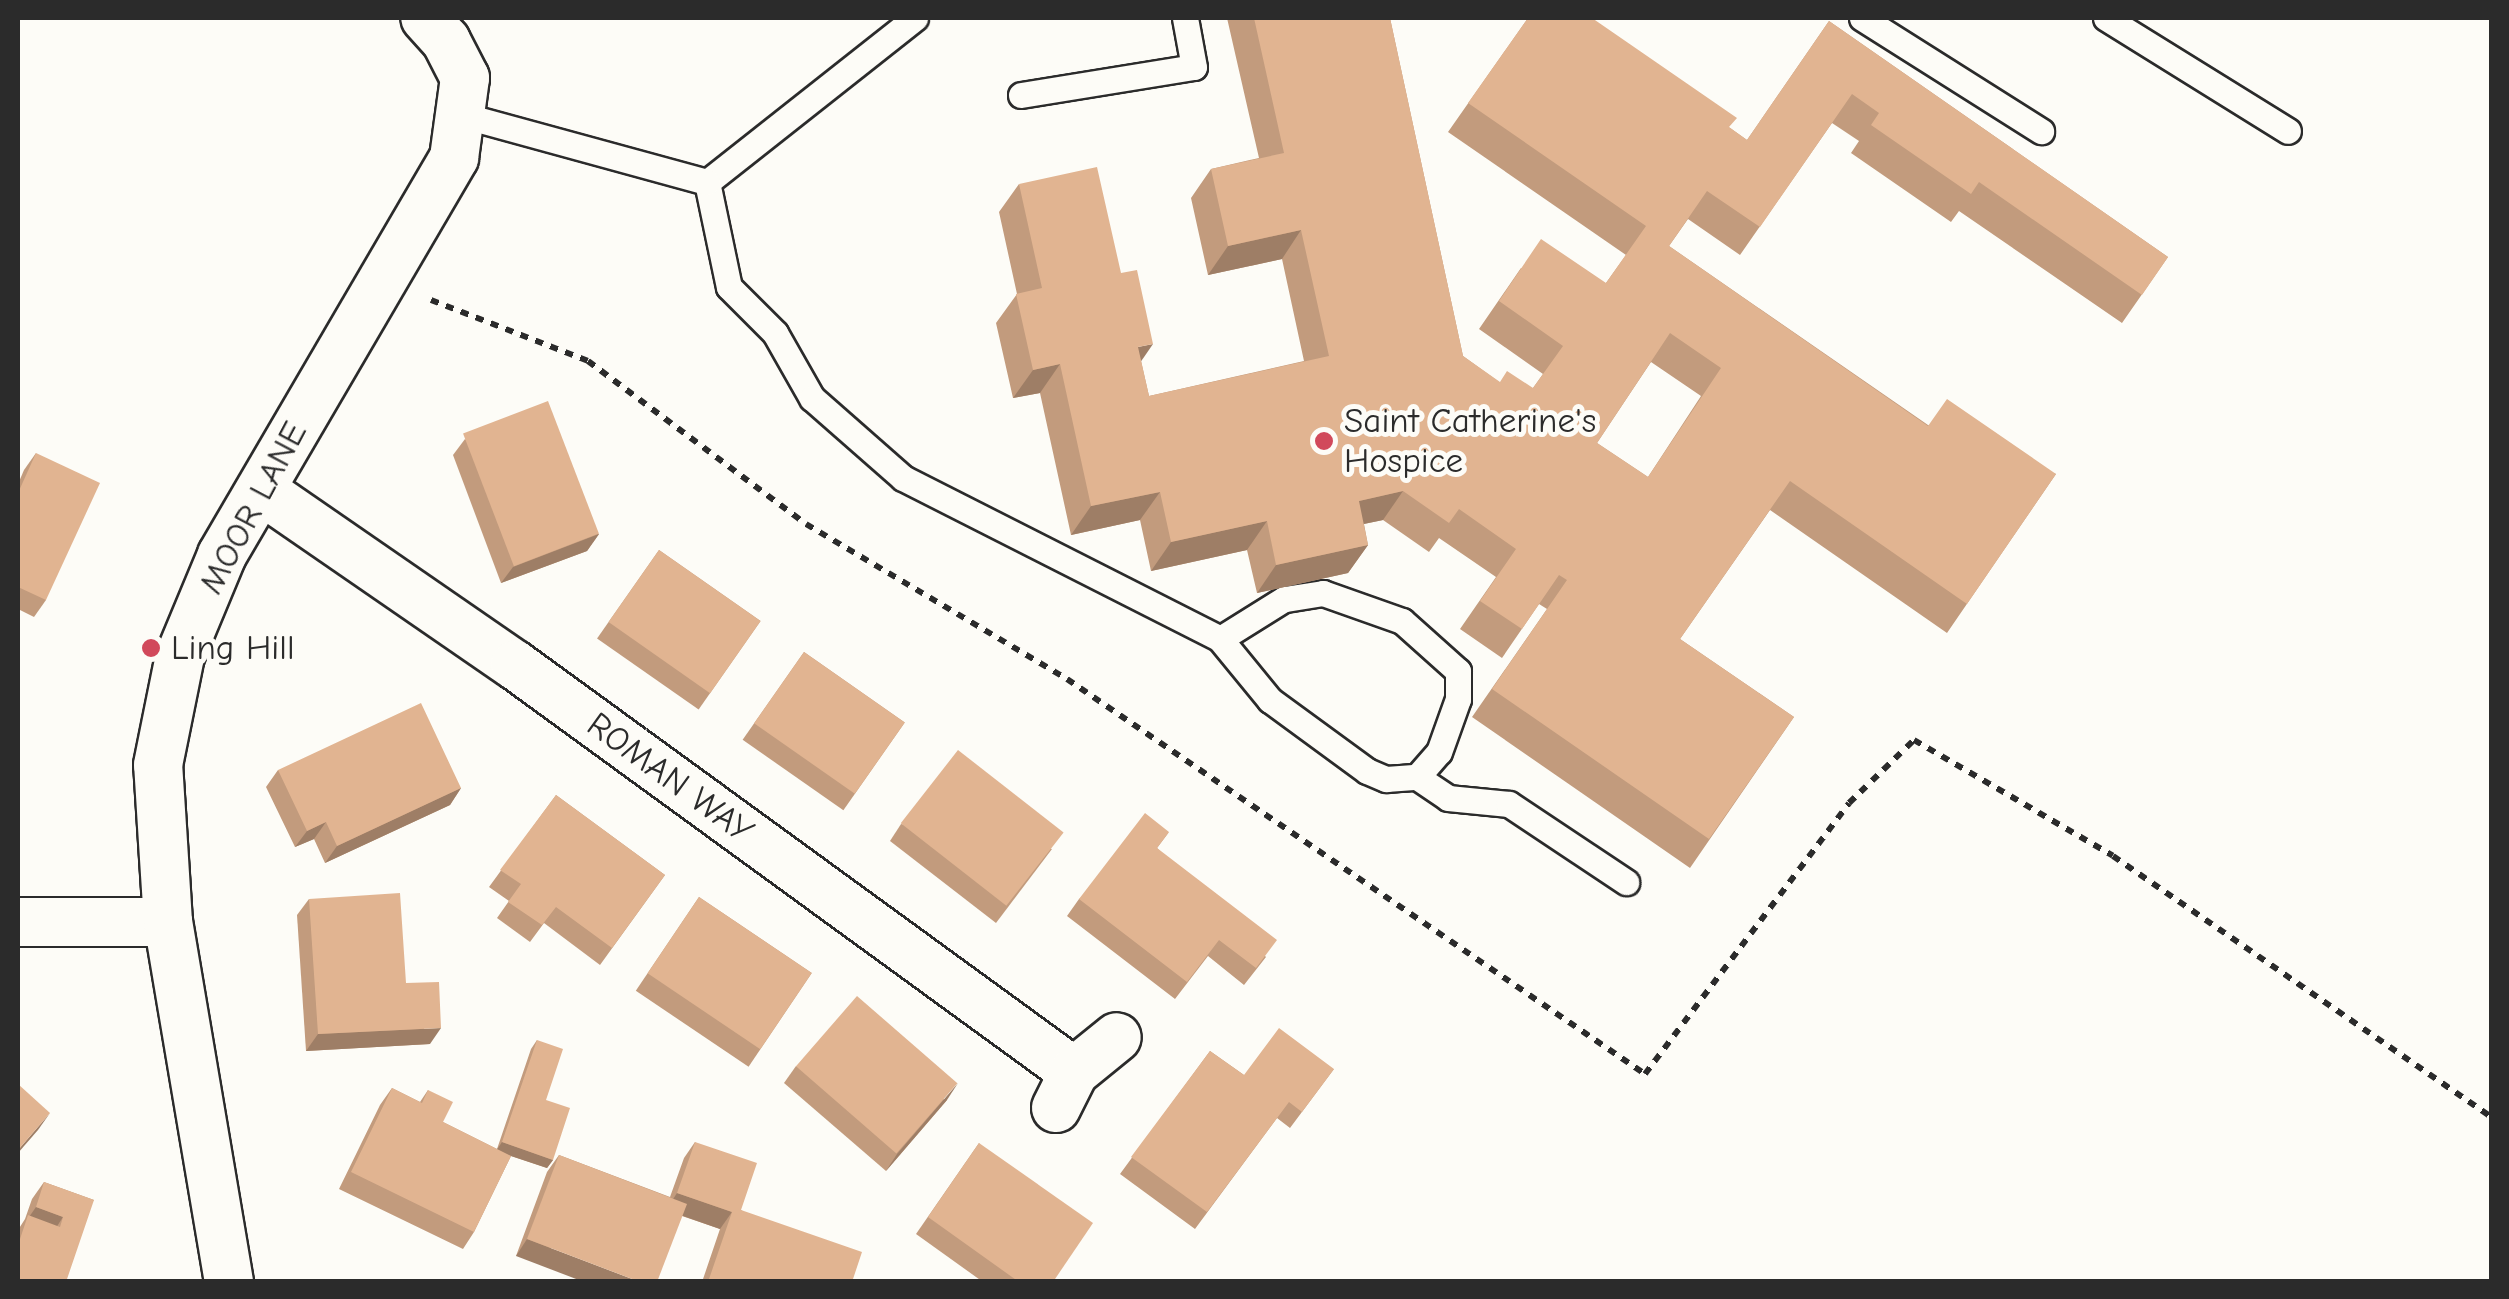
<!DOCTYPE html>
<style>
body{margin:0}
#map{position:relative;width:2509px;height:1299px;overflow:hidden;background:#fdfcf7;font-family:"Comic Neue",sans-serif}
div>[style]{position:absolute}
[style*='--x']{left:calc(var(--x)*1px);top:calc(var(--y)*1px);width:calc(var(--w)*1px);rotate:calc(var(--a)*1deg)}
.path>*{height:6px;margin-top:-3px;transform-origin:0;background:repeating-linear-gradient(90deg,#2b2b2b 0 8px,transparent 0 16px)}
.roads{filter:drop-shadow(2px 0 #2b2b2b) drop-shadow(-2px 0 #2b2b2b) drop-shadow(0 2px #2b2b2b) drop-shadow(0 -2px #2b2b2b)}
.service>*{height:25px;margin:-12.5px;padding:0 12.5px;transform-origin:12.5px;border-radius:12.5px;background:#fdfcf7}
.minor>*{height:48px;margin:-24px;padding:0 24px;transform-origin:24px;border-radius:24px;background:#fdfcf7}
.wall>*{inset:0;background:#c29b7d;transform-origin:0 0}
.shaded-wall>*{inset:0;background:#9e7e66}
.building>*{inset:0;background:#e1b491;transform-origin:0 0}
.dots>*{width:28px;height:28px;translate:-50% -50%;box-sizing:border-box;border:5px solid #fdfcf7;border-radius:50%}
span{translate:-50% -50%;white-space:nowrap;text-align:center;line-height:1.15;-webkit-text-stroke:10px #fdfcf7;paint-order:stroke}
.poi-label{font-size:35px;color:#2b2b2b}
.left{translate:0 -50%;text-align:left}
.street-label{font-size:35px;color:#2b2b2b}
.frame{position:absolute;inset:0;border:20px solid #2b2b2b;pointer-events:none}
</style>
<div id="map">
<div class="path">
<i style="--x:431;--y:300;--w:168;--a:21.2"></i>
<i style="--x:588;--y:361;--w:272;--a:36.8"></i>
<i style="--x:806;--y:524;--w:304;--a:30.7"></i>
<i style="--x:1067;--y:679;--w:700;--a:34.35"></i>
<i style="--x:1645;--y:1074;--w:339;--a:-53"></i>
<i style="--x:1849;--y:803;--w:91;--a:-44.1"></i>
<i style="--x:1914;--y:740;--w:230;--a:30.2"></i>
<i style="--x:2113;--y:856;--w:460;--a:34.6"></i>
</div>
<div class="roads">
<div class="service">
<i style="--x:915;--y:18;--w:265;--a:141.7"></i>
<i style="--x:707;--y:182;--w:107;--a:78.2"></i>
<i style="--x:729;--y:287;--w:65;--a:45"></i>
<i style="--x:775;--y:333;--w:75;--a:60.4"></i>
<i style="--x:812;--y:398;--w:121;--a:41.3"></i>
<i style="--x:903;--y:478;--w:356;--a:26.9"></i>
<i style="--x:1220;--y:639;--w:79;--a:50.7"></i>
<i style="--x:1270;--y:700;--w:120;--a:36.2"></i>
<i style="--x:1367;--y:771;--w:21;--a:23"></i>
<i style="--x:1386;--y:779;--w:31;--a:-4"></i>
<i style="--x:1417;--y:777;--w:33;--a:-49"></i>
<i style="--x:1439;--y:752;--w:56;--a:-70.3"></i>
<i style="--x:1458;--y:699;--w:28;--a:-90"></i>
<i style="--x:1458;--y:671;--w:75;--a:-138.2"></i>
<i style="--x:1402;--y:621;--w:84;--a:-160.5"></i>
<i style="--x:1323;--y:593;--w:39;--a:171"></i>
<i style="--x:1284;--y:599;--w:75;--a:148"></i>
<i style="--x:1862;--y:18;--w:212;--a:32.3"></i>
<i style="--x:2106;--y:18;--w:214;--a:31.8"></i>
<i style="--x:1021;--y:95;--w:175;--a:-9.2"></i>
<i style="--x:1194;--y:67;--w:50;--a:-100.4"></i>
<i style="--x:462;--y:115;--w:254;--a:15.3"></i>
<i style="--x:1417;--y:777;--w:37;--a:34"></i>
<i style="--x:1448;--y:798;--w:61;--a:5.6"></i>
<i style="--x:1509;--y:804;--w:141;--a:33.7"></i>
</div>
<div class="minor">
<i style="--x:261;--y:490;--w:308;--a:34.6"></i>
<i style="--x:515;--y:665;--w:691;--a:36.06"></i>
<i style="--x:18;--y:922;--w:150;--a:0"></i>
<i style="--x:1056;--y:1108;--w:40;--a:-63.4"></i>
<i style="--x:1074;--y:1072;--w:55;--a:-39.1"></i>
<i style="--x:229;--y:1282;--w:365;--a:-99.6"></i>
<i style="--x:168;--y:922;--w:157;--a:-93.6"></i>
<i style="--x:158;--y:765;--w:111;--a:-78.6"></i>
<i style="--x:180;--y:656;--w:109;--a:-67.4"></i>
<i style="--x:222;--y:555;--w:460;--a:-59.7"></i>
<i style="--x:454;--y:158;--w:81;--a:-82.2"></i>
<i style="--x:465;--y:78;--w:42;--a:-117.2"></i>
<i style="--x:446;--y:41;--w:31;--a:-132"></i>
</div>
</div>
<div class="wall">
<i style="clip-path:polygon(evenodd,1227px 18px,1390px 18px,1463px 356px,1499px 382px,1533px 388px,1543px 374px,1479px 329px,1521px 268px,1606px 283px,1626px 255px,1448px 132px,1528px 18px,1730px 128px,1747px 140px,1829px 21px,2168px 257px,2122px 323px,1959px 211px,1951px 222px,1851px 153px,1859px 141px,1832px 123px,1740px 255px,1688px 219px,1669px 246px,1928px 425px,2056px 474px,1947px 633px,1770px 510px,1680px 639px,1794px 717px,1690px 868px,1472px 717px,1547px 609px,1539px 604px,1502px 658px,1460px 629px,1496px 577px,1439px 538px,1429px 552px,1383px 520px,1364px 524px,1368px 545px,1348px 573px,1257px 593px,1247px 550px,1151px 571px,1140px 520px,1071px 535px,1040px 393px,1013px 398px,996px 323px,1017px 294px,999px 212px,1019px 184px,1141px 361px,1149px 396px,1304px 361px,1282px 259px,1208px 275px,1191px 198px,1211px 169px,1259px 158px,1227px 18px,1651px 362px,1701px 396px,1648px 477px,1597px 443px,1651px 362px)"></i>
<i style="clip-path:polygon(465px 439px,599px 534px,587px 551px,501px 583px,453px 455px)"></i>
<i style="clip-path:polygon(36px 453px,46px 600px,34px 617px,18px 609px,18px 484px,24px 470px)"></i>
<i style="left:659px;top:550px;width:124px;height:108px;rotate:35deg"></i>
<i style="left:804px;top:652px;width:123px;height:107px;rotate:35deg"></i>
<i style="clip-path:polygon(278px 770px,461px 788px,450px 805px,325px 863px,314px 839px,295px 847px,266px 787px)"></i>
<i style="clip-path:polygon(556px 795px,665px 875px,600px 965px,544px 923px,530px 942px,497px 918px,509px 901px,489px 887px)"></i>
<i style="clip-path:polygon(901px 824px,1052px 849px,996px 923px,890px 841px)"></i>
<i style="clip-path:polygon(1169px 832px,1157px 848px,1266px 957px,1244px 985px,1208px 956px,1175px 999px,1067px 916px,1079px 899px)"></i>
<i style="left:699px;top:897px;width:136px;height:113px;rotate:34deg"></i>
<i style="clip-path:polygon(309px 899px,406px 983px,430px 1044px,306px 1051px,297px 915px)"></i>
<i style="clip-path:polygon(537px 1040px,553px 1160px,547px 1168px,511px 1156px,474px 1232px,463px 1249px,339px 1189px,380px 1105px,392px 1088px,420px 1102px,428px 1090px,443px 1122px,497px 1149px,531px 1049px)"></i>
<i style="clip-path:polygon(1210px 1051px,1244px 1075px,1334px 1069px,1290px 1128px,1277px 1118px,1195px 1229px,1120px 1174px)"></i>
<i style="clip-path:polygon(796px 1066px,947px 1100px,886px 1171px,784px 1083px)"></i>
<i style="clip-path:polygon(695px 1142px,741px 1210px,852px 1282px,702px 1282px,720px 1229px,682px 1216px,516px 1256px,547px 1172px,559px 1155px,670px 1197px,684px 1158px)"></i>
<i style="clip-path:polygon(979px 1143px,1053px 1282px,983px 1282px,916px 1234px)"></i>
<i style="clip-path:polygon(44px 1182px,94px 1200px,18px 1282px,18px 1230px,25px 1219px,32px 1199px)"></i>
</div>
<div class="shaded-wall">
<i style="clip-path:polygon(1301px 230px,1282px 259px,1208px 275px,1228px 246px)"></i>
<i style="clip-path:polygon(1153px 344px,1133px 373px,1138px 347px)"></i>
<i style="clip-path:polygon(1060px 364px,1040px 393px,1013px 398px,1033px 370px)"></i>
<i style="clip-path:polygon(1403px 491px,1383px 520px,1339px 529px,1359px 501px)"></i>
<i style="clip-path:polygon(1160px 492px,1140px 520px,1071px 535px,1091px 506px)"></i>
<i style="clip-path:polygon(1267px 521px,1247px 550px,1151px 571px,1171px 542px)"></i>
<i style="clip-path:polygon(599px 534px,587px 551px,501px 583px,513px 567px)"></i>
<i style="clip-path:polygon(1368px 545px,1348px 573px,1257px 593px,1276px 565px)"></i>
<i style="clip-path:polygon(461px 788px,450px 805px,325px 863px,337px 846px)"></i>
<i style="clip-path:polygon(326px 822px,314px 839px,295px 847px,307px 831px)"></i>
<i style="clip-path:polygon(441px 1028px,430px 1044px,306px 1051px,318px 1034px)"></i>
<i style="clip-path:polygon(958px 1083px,947px 1100px,886px 1171px,897px 1154px)"></i>
<i style="clip-path:polygon(50px 1113px,38px 1130px,18px 1153px,18px 1150px)"></i>
<i style="clip-path:polygon(502px 1142px,553px 1160px,547px 1168px,496px 1151px)"></i>
<i style="clip-path:polygon(677px 1193px,732px 1212px,720px 1229px,666px 1210px)"></i>
<i style="clip-path:polygon(36px 1207px,63px 1217px,52px 1234px,27px 1220px)"></i>
<i style="clip-path:polygon(527px 1239px,640px 1282px,584px 1282px,516px 1256px)"></i>
</div>
<div class="building">
<i style="clip-path:polygon(evenodd,1254px 18px,1390px 18px,1463px 356px,1500px 382px,1507px 371px,1533px 388px,1563px 346px,1499px 301px,1541px 239px,1606px 283px,1646px 226px,1468px 103px,1528px 18px,1592px 18px,1737px 118px,1729px 127px,1747px 140px,1829px 21px,2168px 257px,2142px 295px,1979px 182px,1971px 194px,1871px 125px,1879px 113px,1852px 94px,1760px 227px,1707px 191px,1669px 246px,1928px 426px,1947px 399px,2056px 474px,1967px 604px,1790px 481px,1680px 639px,1794px 717px,1709px 839px,1492px 689px,1567px 580px,1559px 575px,1522px 629px,1480px 601px,1516px 549px,1459px 509px,1449px 523px,1403px 491px,1359px 501px,1368px 545px,1276px 565px,1267px 521px,1171px 542px,1160px 492px,1091px 506px,1060px 364px,1033px 370px,1016px 294px,1042px 288px,1019px 184px,1097px 167px,1121px 273px,1137px 270px,1153px 344px,1138px 347px,1149px 396px,1329px 356px,1301px 230px,1228px 246px,1211px 169px,1284px 153px,1254px 18px,1670px 333px,1721px 368px,1648px 477px,1597px 443px,1670px 333px)"></i>
<i style="left:548px;top:401px;width:142px;height:91px;rotate:69deg"></i>
<i style="clip-path:polygon(36px 453px,100px 483px,46px 600px,18px 587px,18px 493px)"></i>
<i style="left:659px;top:550px;width:124px;height:88px;rotate:35deg"></i>
<i style="left:804px;top:652px;width:123px;height:87px;rotate:35deg"></i>
<i style="clip-path:polygon(421px 703px,461px 788px,337px 846px,326px 822px,307px 831px,278px 770px)"></i>
<i style="left:958px;top:750px;width:134px;height:93px;rotate:38deg"></i>
<i style="clip-path:polygon(556px 795px,665px 875px,612px 948px,556px 907px,542px 925px,508px 902px,521px 884px,500px 870px)"></i>
<i style="clip-path:polygon(1145px 813px,1169px 832px,1157px 848px,1277px 940px,1256px 968px,1219px 940px,1187px 982px,1079px 899px)"></i>
<i style="clip-path:polygon(400px 893px,406px 983px,439px 982px,441px 1028px,318px 1034px,309px 899px)"></i>
<i style="left:699px;top:897px;width:136px;height:92px;rotate:34deg"></i>
<i style="left:857px;top:996px;width:133px;height:93px;rotate:41deg"></i>
<i style="clip-path:polygon(1279px 1028px,1334px 1069px,1302px 1112px,1289px 1102px,1207px 1212px,1131px 1157px,1210px 1051px,1244px 1075px)"></i>
<i style="clip-path:polygon(537px 1040px,563px 1049px,546px 1100px,570px 1108px,553px 1160px,502px 1142px)"></i>
<i style="clip-path:polygon(18px 1084px,50px 1113px,18px 1150px)"></i>
<i style="clip-path:polygon(392px 1088px,422px 1103px,428px 1090px,453px 1102px,443px 1122px,511px 1156px,474px 1232px,351px 1172px)"></i>
<i style="clip-path:polygon(695px 1142px,757px 1163px,741px 1210px,862px 1252px,852px 1282px,708px 1282px,732px 1212px,677px 1193px)"></i>
<i style="clip-path:polygon(979px 1143px,1093px 1223px,1053px 1282px,1019px 1282px,928px 1217px)"></i>
<i style="clip-path:polygon(559px 1155px,687px 1204px,657px 1282px,640px 1282px,527px 1239px)"></i>
<i style="clip-path:polygon(44px 1182px,94px 1200px,66px 1282px,18px 1282px,18px 1245px,28px 1215px,60px 1227px,63px 1217px,36px 1207px)"></i>
</div>
<div class="dots">
<i style="left:1324px;top:441px;background:#d1495b"></i>
<i style="left:151px;top:648px;background:#d1495b"></i>
</div>
<div class="poi-label">
<span class="left" style="left:1344px;top:441px">Saint Catherine's<br>Hospice</span>
<span class="left" style="left:171px;top:648px">Ling Hill</span>
</div>
<div class="street-label">
<span style="left:253px;top:508px;rotate:-62deg">MOOR LANE</span>
<span style="left:670px;top:778px;rotate:36deg">ROMAN WAY</span>
</div>
<div class="frame"></div>
</div>
